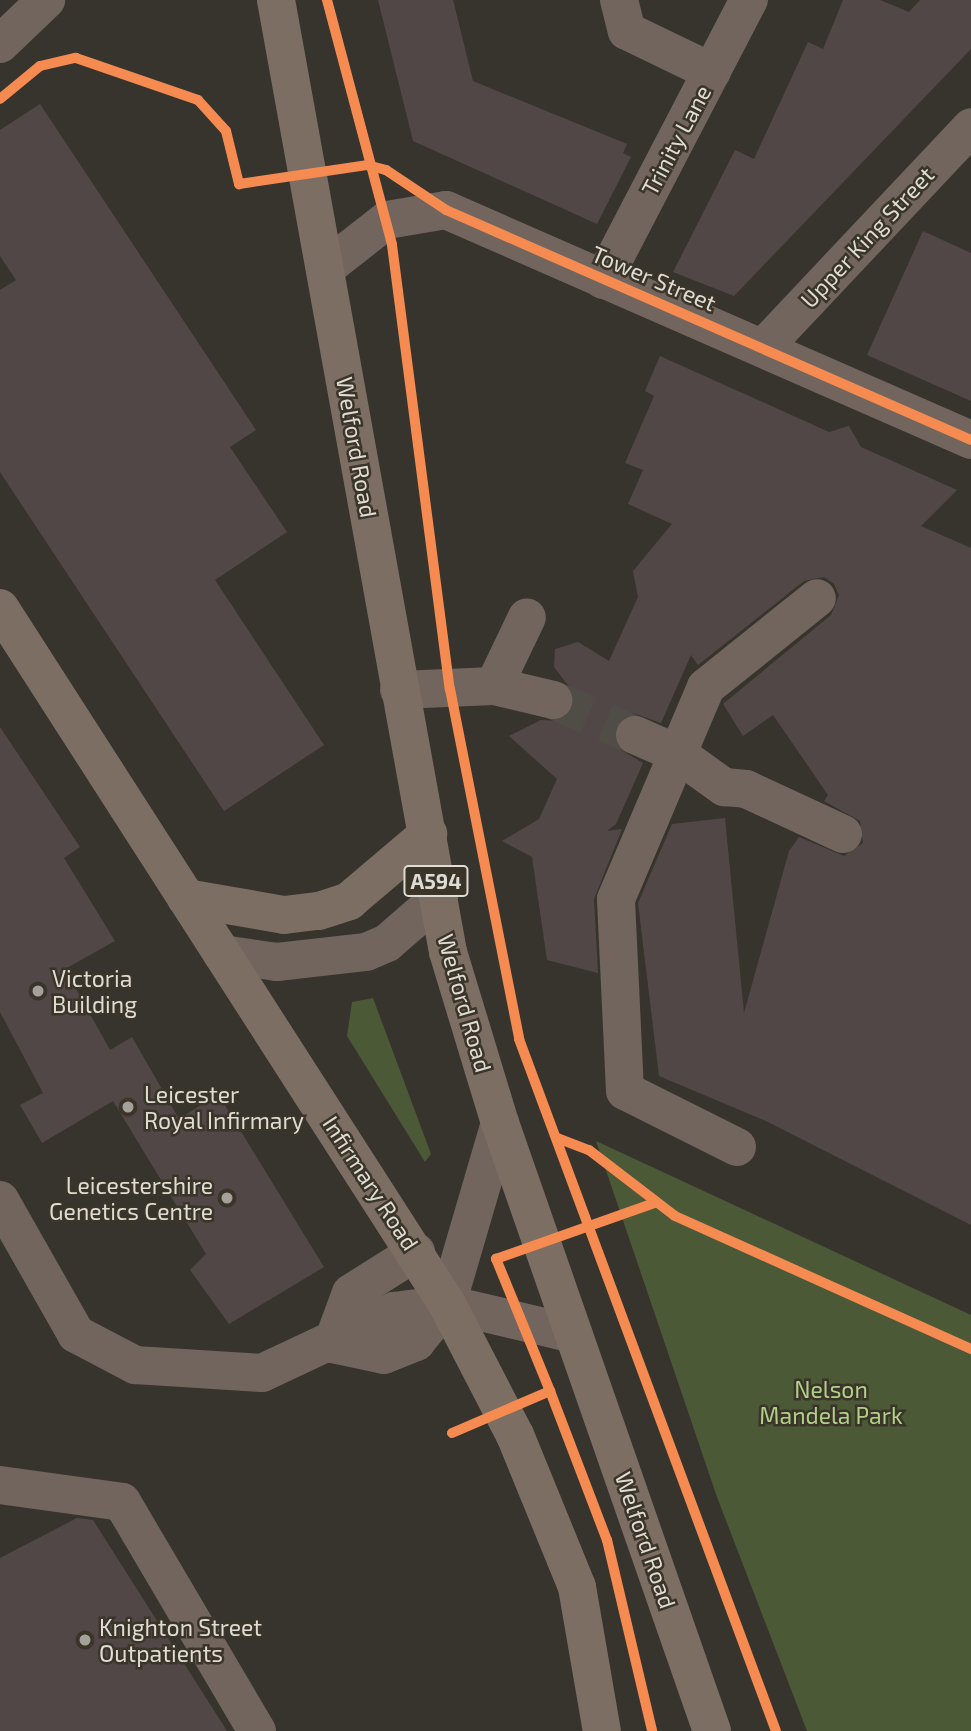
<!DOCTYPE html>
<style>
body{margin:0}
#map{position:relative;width:971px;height:1731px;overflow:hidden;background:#37342d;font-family:"Exo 2",sans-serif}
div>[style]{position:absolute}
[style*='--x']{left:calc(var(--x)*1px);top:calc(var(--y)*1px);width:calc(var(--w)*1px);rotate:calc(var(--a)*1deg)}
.green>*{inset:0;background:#4c5937}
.building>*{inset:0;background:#524747}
.minor-tunnel>*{height:38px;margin-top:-19px;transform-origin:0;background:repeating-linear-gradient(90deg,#504d46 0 38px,transparent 0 57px)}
.minor>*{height:38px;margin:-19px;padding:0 19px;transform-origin:19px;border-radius:19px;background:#71655d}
.major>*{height:38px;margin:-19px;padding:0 19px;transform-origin:19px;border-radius:19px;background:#7c6e63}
.cycleway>*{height:10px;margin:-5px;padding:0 5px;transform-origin:5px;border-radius:5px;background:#f68b52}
.dots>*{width:19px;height:19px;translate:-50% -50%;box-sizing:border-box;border:4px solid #3b3529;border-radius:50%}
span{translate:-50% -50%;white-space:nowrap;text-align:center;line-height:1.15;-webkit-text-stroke:5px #3b3529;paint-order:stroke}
.shield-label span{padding:2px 5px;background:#3b3529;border:2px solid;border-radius:5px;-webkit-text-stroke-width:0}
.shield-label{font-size:21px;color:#dfdcd4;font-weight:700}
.street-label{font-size:23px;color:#dfdcd4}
.poi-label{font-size:23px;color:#dfdcd4}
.left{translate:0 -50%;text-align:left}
.right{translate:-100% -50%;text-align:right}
.park-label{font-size:23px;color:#b0d088}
</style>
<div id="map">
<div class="green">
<i style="clip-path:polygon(373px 998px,431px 1154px,425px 1162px,347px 1036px,352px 1002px)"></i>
<i style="clip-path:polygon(596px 1141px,971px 1315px,971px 1731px,807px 1731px,717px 1497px)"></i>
</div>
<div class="building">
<i style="clip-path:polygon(378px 0,453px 0,473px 81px,627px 144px,623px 153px,631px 157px,597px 224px,413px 141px)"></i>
<i style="clip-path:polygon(843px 0,880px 0,909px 12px,920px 0,971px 0,971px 49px,734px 296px,673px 272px,735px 150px,754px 159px,808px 42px,823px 49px)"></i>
<i style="clip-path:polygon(40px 104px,256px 430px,230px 447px,287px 532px,215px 580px,324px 745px,224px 811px,0 472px,0 290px,16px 280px,0 256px,0 130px)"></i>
<i style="clip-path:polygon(923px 231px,971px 253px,971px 401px,867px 355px)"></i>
<i style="clip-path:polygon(660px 356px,829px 432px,849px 426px,861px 447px,957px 490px,921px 526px,971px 548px,971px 1225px,768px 1122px,659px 1076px,638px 903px,672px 824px,725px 818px,744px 1013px,789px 851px,799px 837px,844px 856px,863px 843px,860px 821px,824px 801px,828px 795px,773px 715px,743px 736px,723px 704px,831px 615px,839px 595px,834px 584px,824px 577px,804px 581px,698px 665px,691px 655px,661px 723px,633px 713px,615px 726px,618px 748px,643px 763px,616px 824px,607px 831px,622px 829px,594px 899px,598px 973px,547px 960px,532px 857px,502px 841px,539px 819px,557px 779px,509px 736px,541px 720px,560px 721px,574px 706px,574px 693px,554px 667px,555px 649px,578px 642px,609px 661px,638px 597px,633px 571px,672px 524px,628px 504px,643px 470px,625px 463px,654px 396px,645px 391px)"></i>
<i style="clip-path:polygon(0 727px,80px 847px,64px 858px,115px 941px,65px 969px,110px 1050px,132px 1037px,179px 1119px,218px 1094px,324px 1267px,229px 1324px,190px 1270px,206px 1254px,113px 1101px,42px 1143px,20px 1105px,43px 1093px,0 1012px)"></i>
<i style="clip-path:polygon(77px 1518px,93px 1520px,227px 1731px,0 1731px,0 1558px)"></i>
</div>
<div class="minor-tunnel">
<i style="--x:553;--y:700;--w:89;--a:23.1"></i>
</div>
<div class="minor">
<i style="--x:619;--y:0;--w:32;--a:76"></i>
<i style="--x:627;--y:31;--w:94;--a:25.8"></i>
<i style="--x:0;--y:44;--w:64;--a:-43.7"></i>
<i style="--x:327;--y:267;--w:76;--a:-38.1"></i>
<i style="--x:387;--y:220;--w:60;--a:-9.6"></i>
<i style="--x:446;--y:210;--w:573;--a:23.66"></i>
<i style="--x:603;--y:280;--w:316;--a:-62.5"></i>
<i style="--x:764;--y:347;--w:302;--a:-46.7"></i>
<i style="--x:494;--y:686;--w:76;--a:-64.4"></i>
<i style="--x:399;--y:690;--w:95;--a:-2.4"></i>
<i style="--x:494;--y:686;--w:61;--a:13.3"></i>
<i style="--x:635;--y:735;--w:47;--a:23.8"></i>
<i style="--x:678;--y:754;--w:57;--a:35.7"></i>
<i style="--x:724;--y:787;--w:22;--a:5"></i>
<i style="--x:746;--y:789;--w:107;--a:24.9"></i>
<i style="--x:222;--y:954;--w:56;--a:8.3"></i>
<i style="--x:277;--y:962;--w:90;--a:-6.4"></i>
<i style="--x:366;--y:952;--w:23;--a:-23"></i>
<i style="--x:387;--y:943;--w:69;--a:-40.9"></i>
<i style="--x:737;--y:1147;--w:125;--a:-153.4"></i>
<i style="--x:625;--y:1091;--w:192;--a:-92.7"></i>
<i style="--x:616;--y:899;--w:230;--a:-67"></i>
<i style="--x:706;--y:687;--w:142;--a:-38.7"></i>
<i style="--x:0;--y:1200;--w:154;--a:60.4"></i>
<i style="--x:76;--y:1334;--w:67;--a:27.7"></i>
<i style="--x:135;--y:1365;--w:127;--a:3.6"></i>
<i style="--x:262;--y:1373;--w:146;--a:-25.2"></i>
<i style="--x:394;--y:1311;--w:53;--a:-7.5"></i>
<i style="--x:447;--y:1304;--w:130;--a:13.3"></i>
<i style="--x:332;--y:1344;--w:53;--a:11.9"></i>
<i style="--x:384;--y:1355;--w:35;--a:-22"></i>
<i style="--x:416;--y:1342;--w:49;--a:-50.8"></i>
<i style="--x:447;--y:1304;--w:189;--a:-73.7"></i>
<i style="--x:332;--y:1344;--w:54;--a:-69.6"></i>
<i style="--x:351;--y:1293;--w:77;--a:-32.2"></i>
<i style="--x:0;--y:1485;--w:123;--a:7.9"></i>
<i style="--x:122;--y:1502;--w:266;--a:59.5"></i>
</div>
<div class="major">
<i style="--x:276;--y:0;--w:967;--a:79.76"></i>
<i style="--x:448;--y:952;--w:179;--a:73.1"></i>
<i style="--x:500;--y:1123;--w:644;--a:70.78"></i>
<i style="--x:0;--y:608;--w:827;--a:57.29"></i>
<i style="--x:447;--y:1304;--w:148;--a:62.6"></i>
<i style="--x:515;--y:1435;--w:164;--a:67.8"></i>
<i style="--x:577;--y:1587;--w:146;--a:80.2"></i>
<i style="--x:186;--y:898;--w:99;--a:9.8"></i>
<i style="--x:284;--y:915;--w:35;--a:-7"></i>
<i style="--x:319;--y:911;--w:32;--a:-18"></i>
<i style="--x:349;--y:901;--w:104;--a:-40.3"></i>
</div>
<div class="cycleway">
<i style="--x:327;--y:0;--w:253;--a:75.1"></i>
<i style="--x:392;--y:245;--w:448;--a:82.6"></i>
<i style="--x:450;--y:689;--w:357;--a:78.8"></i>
<i style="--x:519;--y:1039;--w:738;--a:69.63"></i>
<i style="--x:0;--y:99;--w:52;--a:-39.5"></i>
<i style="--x:40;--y:66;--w:37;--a:-13"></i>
<i style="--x:76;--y:58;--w:129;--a:19"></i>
<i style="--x:198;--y:100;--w:42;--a:47.9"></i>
<i style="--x:226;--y:131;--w:55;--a:76.2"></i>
<i style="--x:239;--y:184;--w:129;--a:-8.4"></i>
<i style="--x:367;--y:165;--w:20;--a:15"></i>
<i style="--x:386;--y:170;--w:72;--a:33.7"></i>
<i style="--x:446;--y:210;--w:573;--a:23.66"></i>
<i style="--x:557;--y:1138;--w:34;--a:21"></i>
<i style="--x:589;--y:1150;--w:108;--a:37.5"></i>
<i style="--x:675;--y:1216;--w:325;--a:24.2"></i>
<i style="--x:550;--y:1391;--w:160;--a:69.1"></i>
<i style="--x:607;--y:1540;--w:196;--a:76.7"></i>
<i style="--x:452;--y:1433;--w:107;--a:-23.2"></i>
<i style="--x:550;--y:1391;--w:143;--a:-112.2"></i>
<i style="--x:496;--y:1259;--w:168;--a:-19.5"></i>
</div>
<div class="dots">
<i style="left:38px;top:991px;background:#a4a19a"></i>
<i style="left:128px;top:1107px;background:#a4a19a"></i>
<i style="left:227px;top:1198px;background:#a4a19a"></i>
<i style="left:85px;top:1640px;background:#a4a19a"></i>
</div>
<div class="shield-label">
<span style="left:436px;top:881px">A594</span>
</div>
<div class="street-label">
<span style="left:676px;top:140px;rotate:-62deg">Trinity Lane</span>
<span style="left:867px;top:237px;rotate:-47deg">Upper King Street</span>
<span style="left:654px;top:278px;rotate:23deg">Tower Street</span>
<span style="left:357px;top:447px;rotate:80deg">Welford Road</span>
<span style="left:465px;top:1003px;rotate:74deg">Welford Road</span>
<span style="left:371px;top:1183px;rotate:57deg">Infirmary Road</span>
<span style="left:646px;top:1540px;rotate:71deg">Welford Road</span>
</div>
<div class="poi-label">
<span class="left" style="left:52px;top:991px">Victoria<br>Building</span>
<span class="left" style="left:144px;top:1107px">Leicester<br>Royal Infirmary</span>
<span class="right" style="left:213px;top:1198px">Leicestershire<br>Genetics Centre</span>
<span class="left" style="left:99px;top:1640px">Knighton Street<br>Outpatients</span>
</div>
<div class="park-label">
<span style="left:831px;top:1402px">Nelson<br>Mandela Park</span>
</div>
</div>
